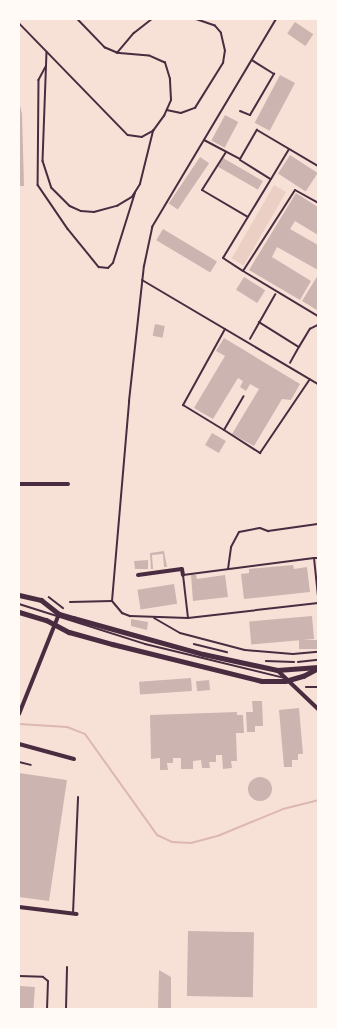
<!DOCTYPE html>
<style>
body{margin:0}
#map{position:relative;width:337px;height:1028px;overflow:hidden;background:#f7e1d7;font-family:Signika,sans-serif}
div>[style]{position:absolute}
[style*='--x']{left:calc(var(--x)*1px);top:calc(var(--y)*1px);width:calc(var(--w)*1px);rotate:calc(var(--a)*1deg)}
.green>*{inset:0;background:#ebcfc5;transform-origin:0 0}
.stream>*{height:2px;margin:-1px;padding:0 1px;transform-origin:1px;border-radius:1px;background:#dcb8b0}
.building>*{inset:0;background:#ccb4b1;transform-origin:0 0}
.round{border-radius:50%}
.path>*{height:1.5px;margin:-0.75px;padding:0 0.75px;transform-origin:0.75px;border-radius:0.75px;background:#4a2c40}
.service>*{height:2px;margin:-1px;padding:0 1px;transform-origin:1px;border-radius:1px;background:#4a2c40}
.minor>*{height:4px;margin:-2px;padding:0 2px;transform-origin:2px;border-radius:2px;background:#4a2c40}
.tertiary>*{height:5px;margin:-2.5px;padding:0 2.5px;transform-origin:2.5px;border-radius:2.5px;background:#4a2c40}
span{translate:-50% -50%;white-space:nowrap;text-align:center;line-height:1.15;-webkit-text-stroke:3px #fffaf5;paint-order:stroke}
.frame{position:absolute;inset:0;border:20px solid #fffaf5;pointer-events:none}
</style>
<div id="map">
<div class="green">
<i style="left:274px;top:185px;width:14px;height:85px;rotate:30deg"></i>
</div>
<div class="stream">
<i style="--x:19;--y:724;--w:48;--a:3.6"></i>
<i style="--x:67;--y:727;--w:19;--a:21"></i>
<i style="--x:85;--y:734;--w:124;--a:54.5"></i>
<i style="--x:157;--y:835;--w:17;--a:25"></i>
<i style="--x:172;--y:842;--w:19;--a:3"></i>
<i style="--x:191;--y:843;--w:30;--a:-15"></i>
<i style="--x:220;--y:835;--w:68;--a:-22.4"></i>
<i style="--x:283;--y:809;--w:36;--a:-14"></i>
</div>
<div class="building">
<i style="left:295px;top:22px;width:22px;height:14px;rotate:34deg"></i>
<i style="left:280px;top:75px;width:17px;height:54px;rotate:28deg"></i>
<i style="clip-path:polygon(19px 101px,22px 114px,24px 186px,19px 186px)"></i>
<i style="left:225px;top:115px;width:15px;height:29px;rotate:28deg"></i>
<i style="left:290px;top:155px;width:33px;height:22px;rotate:33deg"></i>
<i style="left:200px;top:157px;width:11px;height:56px;rotate:34deg"></i>
<i style="left:223px;top:158px;width:46px;height:10px;rotate:30deg"></i>
<i style="clip-path:polygon(296px 193px,318px 207px,318px 235px,295px 221px,290px 229px,318px 245px,318px 270px,277px 247px,272px 257px,311px 281px,300px 300px,249px 270px)"></i>
<i style="left:163px;top:229px;width:63px;height:13px;rotate:31deg"></i>
<i style="clip-path:polygon(318px 275px,318px 308px,317px 310px,302px 301px)"></i>
<i style="left:244px;top:277px;width:25px;height:15px;rotate:32deg"></i>
<i style="left:155px;top:324px;width:10px;height:12px;rotate:11deg"></i>
<i style="clip-path:polygon(224px 338px,300px 384px,291px 400px,282px 399px,254px 446px,232px 434px,259px 389px,250px 384px,246px 391px,240px 387px,243px 381px,238px 378px,213px 419px,194px 408px,225px 356px,216px 351px)"></i>
<i style="left:212px;top:433px;width:16px;height:14px;rotate:30deg"></i>
<i style="clip-path:polygon(164px 551px,167px 567px,164px 567px,163px 554px,152px 555px,153px 569px,151px 569px,150px 553px)"></i>
<i style="clip-path:polygon(148px 560px,148px 569px,135px 569px,134px 561px)"></i>
<i style="clip-path:polygon(293px 565px,294px 569px,307px 567px,310px 592px,244px 599px,241px 574px,249px 573px,249px 569px)"></i>
<i style="clip-path:polygon(191px 575px,196px 575px,197px 579px,225px 575px,228px 597px,193px 601px)"></i>
<i style="left:174px;top:584px;width:20px;height:37px;rotate:81deg"></i>
<i style="left:312px;top:616px;width:23px;height:63px;rotate:85deg"></i>
<i style="clip-path:polygon(131px 619px,148px 622px,147px 630px,131px 626px)"></i>
<i style="left:318px;top:640px;width:9px;height:19px;rotate:90deg"></i>
<i style="left:191px;top:678px;width:13px;height:52px;rotate:86deg"></i>
<i style="left:209px;top:680px;width:10px;height:13px;rotate:84deg"></i>
<i style="clip-path:polygon(252px 701px,262px 701px,263px 726px,255px 726px,255px 732px,247px 732px,246px 712px,253px 712px)"></i>
<i style="clip-path:polygon(299px 708px,303px 754px,298px 754px,298px 760px,292px 760px,292px 767px,284px 767px,279px 710px)"></i>
<i style="clip-path:polygon(237px 712px,237px 715px,243px 715px,244px 733px,236px 733px,237px 761px,231px 761px,232px 768px,223px 769px,222px 755px,216px 755px,216px 762px,209px 762px,210px 768px,202px 768px,201px 760px,193px 761px,193px 769px,181px 769px,181px 758px,173px 758px,173px 763px,167px 763px,168px 770px,160px 770px,160px 758px,151px 759px,150px 715px)"></i>
<i style="clip-path:polygon(19px 773px,67px 780px,49px 901px,19px 897px)"></i>
<i class="round" style="left:248px;top:777px;width:24px;height:24px"></i>
<i style="left:188px;top:931px;width:66px;height:65px;rotate:1deg"></i>
<i style="clip-path:polygon(159px 970px,171px 977px,171px 1009px,158px 1009px)"></i>
<i style="left:20px;top:986px;width:15px;height:23px;rotate:4deg"></i>
</div>
<div class="path">
<i style="--x:19;--y:23;--w:156;--a:45.8"></i>
<i style="--x:128;--y:135;--w:14;--a:8"></i>
<i style="--x:142;--y:137;--w:13;--a:-29"></i>
<i style="--x:153;--y:131;--w:19;--a:-54"></i>
<i style="--x:164;--y:116;--w:17;--a:-66"></i>
<i style="--x:171;--y:100;--w:21;--a:-93"></i>
<i style="--x:170;--y:79;--w:17;--a:-107"></i>
<i style="--x:165;--y:63;--w:17;--a:-156"></i>
<i style="--x:149;--y:56;--w:32;--a:-175"></i>
<i style="--x:117;--y:53;--w:13;--a:-157"></i>
<i style="--x:105;--y:48;--w:40;--a:-134"></i>
<i style="--x:47;--y:52;--w:109;--a:92.1"></i>
<i style="--x:43;--y:161;--w:28;--a:72"></i>
<i style="--x:52;--y:188;--w:25;--a:45"></i>
<i style="--x:70;--y:206;--w:12;--a:24"></i>
<i style="--x:81;--y:211;--w:13;--a:4"></i>
<i style="--x:94;--y:212;--w:24;--a:-15"></i>
<i style="--x:117;--y:206;--w:17;--a:-31"></i>
<i style="--x:132;--y:197;--w:15;--a:-58"></i>
<i style="--x:140;--y:184;--w:55;--a:-76.2"></i>
<i style="--x:117;--y:53;--w:26;--a:-50"></i>
<i style="--x:134;--y:33;--w:23;--a:-38"></i>
<i style="--x:46;--y:67;--w:15;--a:118"></i>
<i style="--x:39;--y:80;--w:105;--a:90.5"></i>
<i style="--x:38;--y:185;--w:53;--a:55.7"></i>
<i style="--x:68;--y:229;--w:49;--a:50.8"></i>
<i style="--x:99;--y:267;--w:9;--a:6"></i>
<i style="--x:108;--y:268;--w:7;--a:-45"></i>
<i style="--x:113;--y:263;--w:73;--a:-72.6"></i>
<i style="--x:167;--y:110;--w:14;--a:12"></i>
<i style="--x:181;--y:113;--w:15;--a:-20"></i>
<i style="--x:195;--y:108;--w:53;--a:-58.1"></i>
<i style="--x:223;--y:63;--w:12;--a:-81"></i>
<i style="--x:225;--y:51;--w:18;--a:-103"></i>
<i style="--x:221;--y:33;--w:9;--a:-131"></i>
<i style="--x:215;--y:26;--w:21;--a:-161"></i>
<i style="--x:259;--y:322;--w:47;--a:32"></i>
<i style="--x:299;--y:347;--w:21;--a:-59"></i>
<i style="--x:310;--y:329;--w:9;--a:-27"></i>
<i style="--x:250;--y:339;--w:51;--a:-60.4"></i>
<i style="--x:290;--y:363;--w:18;--a:-61"></i>
<i style="--x:49;--y:597;--w:18;--a:38"></i>
<i style="--x:194;--y:644;--w:34;--a:14"></i>
<i style="--x:266;--y:661;--w:28;--a:2"></i>
<i style="--x:298;--y:662;--w:20;--a:-6"></i>
<i style="--x:306;--y:687;--w:12;--a:0"></i>
</div>
<div class="service">
<i style="--x:240;--y:111;--w:11;--a:22"></i>
<i style="--x:250;--y:115;--w:48;--a:-59.7"></i>
<i style="--x:274;--y:74;--w:26;--a:-148"></i>
<i style="--x:204;--y:140;--w:41;--a:27.8"></i>
<i style="--x:240;--y:159;--w:34;--a:-60"></i>
<i style="--x:257;--y:130;--w:71;--a:30.5"></i>
<i style="--x:226;--y:152;--w:45;--a:122.3"></i>
<i style="--x:202;--y:190;--w:53;--a:30.4"></i>
<i style="--x:240;--y:160;--w:36;--a:32"></i>
<i style="--x:271;--y:179;--w:35;--a:-59"></i>
<i style="--x:271;--y:179;--w:92;--a:121.3"></i>
<i style="--x:223;--y:258;--w:24;--a:33"></i>
<i style="--x:243;--y:271;--w:96;--a:-57.3"></i>
<i style="--x:295;--y:190;--w:26;--a:29"></i>
<i style="--x:243;--y:271;--w:87;--a:31"></i>
<i style="--x:142;--y:280;--w:204;--a:30.6"></i>
<i style="--x:225;--y:329;--w:87;--a:118.9"></i>
<i style="--x:183;--y:405;--w:48;--a:31.4"></i>
<i style="--x:224;--y:430;--w:39;--a:-60"></i>
<i style="--x:224;--y:430;--w:43;--a:32.6"></i>
<i style="--x:260;--y:453;--w:89;--a:-56"></i>
<i style="--x:318;--y:558;--w:4;--a:180"></i>
<i style="--x:314;--y:558;--w:39;--a:84"></i>
<i style="--x:228;--y:569;--w:22;--a:-82"></i>
<i style="--x:231;--y:547;--w:17;--a:-62"></i>
<i style="--x:239;--y:532;--w:21;--a:-11"></i>
<i style="--x:260;--y:528;--w:9;--a:21"></i>
<i style="--x:268;--y:531;--w:50;--a:-8"></i>
<i style="--x:112;--y:601;--w:16;--a:50"></i>
<i style="--x:122;--y:613;--w:9;--a:21"></i>
<i style="--x:130;--y:616;--w:58;--a:2"></i>
<i style="--x:188;--y:618;--w:131;--a:-6.6"></i>
<i style="--x:70;--y:602;--w:42;--a:-1.4"></i>
<i style="--x:112;--y:601;--w:201;--a:-85.1"></i>
<i style="--x:129;--y:401;--w:136;--a:-83.7"></i>
<i style="--x:144;--y:266;--w:40;--a:-78"></i>
<i style="--x:152;--y:227;--w:242;--a:-59.2"></i>
<i style="--x:19;--y:604;--w:132;--a:17.6"></i>
<i style="--x:145;--y:644;--w:143;--a:13.7"></i>
<i style="--x:154;--y:618;--w:30;--a:30"></i>
<i style="--x:180;--y:633;--w:67;--a:14.7"></i>
<i style="--x:245;--y:650;--w:48;--a:4.8"></i>
<i style="--x:293;--y:654;--w:25;--a:-5"></i>
<i style="--x:188;--y:618;--w:43;--a:-96.6"></i>
<i style="--x:183;--y:575;--w:132;--a:-7.4"></i>
<i style="--x:19;--y:762;--w:12;--a:14"></i>
<i style="--x:73;--y:913;--w:116;--a:-87.5"></i>
<i style="--x:19;--y:976;--w:24;--a:2"></i>
<i style="--x:43;--y:977;--w:6;--a:39"></i>
<i style="--x:48;--y:981;--w:28;--a:92"></i>
<i style="--x:66;--y:1009;--w:42;--a:-88.6"></i>
</div>
<div class="minor">
<i style="--x:19;--y:484;--w:49;--a:0"></i>
<i style="--x:138;--y:575;--w:44;--a:-7.8"></i>
<i style="--x:182;--y:569;--w:6;--a:81"></i>
<i style="--x:277;--y:670;--w:57;--a:43.6"></i>
<i style="--x:19;--y:714;--w:108;--a:-68.2"></i>
<i style="--x:19;--y:744;--w:57;--a:15.3"></i>
<i style="--x:19;--y:907;--w:58;--a:6.9"></i>
</div>
<div class="tertiary">
<i style="--x:19;--y:595;--w:23;--a:13"></i>
<i style="--x:41;--y:600;--w:23;--a:38"></i>
<i style="--x:59;--y:614;--w:15;--a:16"></i>
<i style="--x:73;--y:618;--w:135;--a:15.5"></i>
<i style="--x:203;--y:654;--w:76;--a:12.2"></i>
<i style="--x:277;--y:670;--w:41;--a:-4.2"></i>
<i style="--x:19;--y:612;--w:28;--a:17"></i>
<i style="--x:46;--y:620;--w:26;--a:28"></i>
<i style="--x:69;--y:632;--w:45;--a:15.6"></i>
<i style="--x:112;--y:644;--w:154;--a:13.9"></i>
<i style="--x:262;--y:681;--w:23;--a:0"></i>
<i style="--x:285;--y:681;--w:19;--a:-16"></i>
<i style="--x:303;--y:676;--w:17;--a:-28"></i>
</div>
<div class="frame"></div>
</div>
